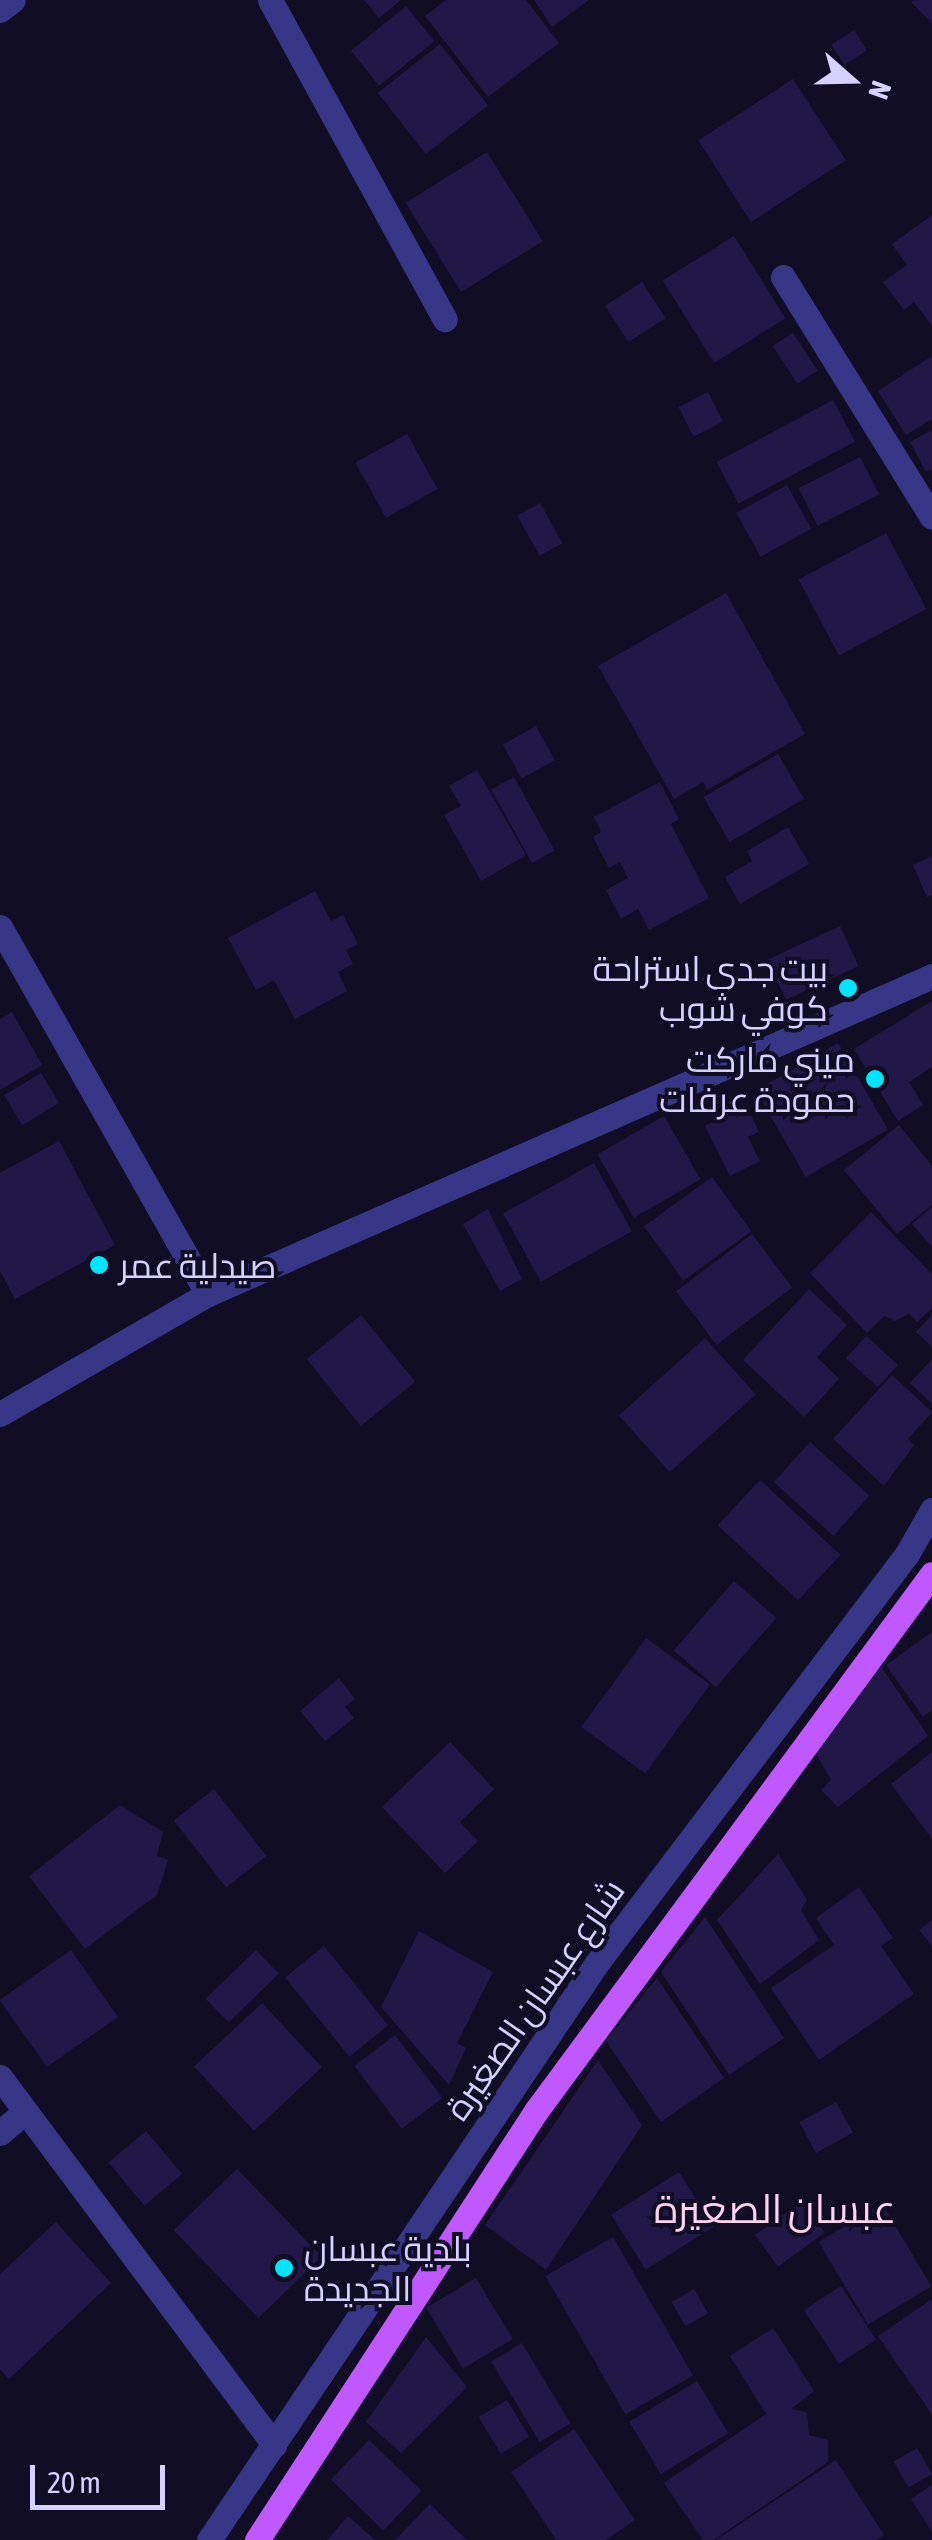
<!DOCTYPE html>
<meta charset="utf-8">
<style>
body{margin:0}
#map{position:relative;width:932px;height:2540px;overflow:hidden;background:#110d25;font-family:"Asap Condensed",Cairo,sans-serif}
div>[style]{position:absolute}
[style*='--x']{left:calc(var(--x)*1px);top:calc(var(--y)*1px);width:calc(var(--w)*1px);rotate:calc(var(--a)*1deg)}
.building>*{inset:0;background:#221847;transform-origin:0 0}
.minor>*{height:25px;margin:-12.5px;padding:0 12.5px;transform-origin:12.5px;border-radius:12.5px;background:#383686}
.major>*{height:25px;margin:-12.5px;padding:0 12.5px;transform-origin:12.5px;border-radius:12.5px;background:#c058ff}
.dots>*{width:28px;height:28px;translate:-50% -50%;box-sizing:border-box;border:5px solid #110d25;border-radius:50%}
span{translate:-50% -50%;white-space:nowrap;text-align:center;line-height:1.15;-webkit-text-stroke:8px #110d25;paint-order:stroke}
.poi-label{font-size:35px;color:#d6d1ff}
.right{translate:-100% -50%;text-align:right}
.left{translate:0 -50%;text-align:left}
.street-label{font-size:35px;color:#d6d1ff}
.quarter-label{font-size:40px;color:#ffd3ef}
.north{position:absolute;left:802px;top:30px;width:100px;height:100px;-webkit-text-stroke:8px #110d25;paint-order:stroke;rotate:110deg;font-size:28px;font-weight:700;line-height:40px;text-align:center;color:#d6d1ff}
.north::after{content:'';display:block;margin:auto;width:35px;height:45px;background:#d6d1ff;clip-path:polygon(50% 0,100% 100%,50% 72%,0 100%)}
.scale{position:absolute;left:30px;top:2465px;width:135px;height:45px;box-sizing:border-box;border:5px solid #d6d1ff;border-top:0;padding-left:12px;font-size:30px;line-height:35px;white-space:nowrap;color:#d6d1ff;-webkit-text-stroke:8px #110d25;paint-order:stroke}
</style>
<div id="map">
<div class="building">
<i style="clip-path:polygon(364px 0,401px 0,379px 18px)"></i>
<i style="clip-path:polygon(446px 0,526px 0,559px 43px,488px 97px,425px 16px)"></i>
<i style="clip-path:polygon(534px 0,589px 0,552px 27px)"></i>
<i style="clip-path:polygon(914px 0,932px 0,932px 23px,911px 2px)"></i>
<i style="left:406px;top:6px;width:45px;height:71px;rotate:51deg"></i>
<i style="left:854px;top:30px;width:24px;height:27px;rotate:57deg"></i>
<i style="left:440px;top:44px;width:78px;height:79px;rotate:52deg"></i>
<i style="left:793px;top:79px;width:97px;height:113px;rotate:57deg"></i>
<i style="left:487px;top:152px;width:105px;height:96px;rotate:58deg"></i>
<i style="clip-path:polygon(932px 215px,932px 326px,914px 302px,904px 310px,883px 282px,907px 265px,892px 244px)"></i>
<i style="left:734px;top:236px;width:97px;height:84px;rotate:58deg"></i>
<i style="left:642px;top:282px;width:43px;height:44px;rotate:57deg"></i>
<i style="left:793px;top:333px;width:45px;height:24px;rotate:57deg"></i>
<i style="clip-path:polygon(932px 356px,932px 419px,906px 435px,878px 391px)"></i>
<i style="left:708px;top:392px;width:33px;height:33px;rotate:63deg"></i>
<i style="left:833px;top:400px;width:47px;height:132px;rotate:62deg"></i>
<i style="clip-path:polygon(932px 430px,932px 469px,926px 472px,910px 442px)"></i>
<i style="left:407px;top:434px;width:63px;height:59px;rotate:61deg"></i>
<i style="left:860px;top:457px;width:42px;height:69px;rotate:63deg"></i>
<i style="left:787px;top:485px;width:50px;height:58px;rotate:61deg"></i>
<i style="left:540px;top:503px;width:46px;height:26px;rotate:61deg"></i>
<i style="left:886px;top:533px;width:86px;height:99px;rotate:62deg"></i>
<i style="clip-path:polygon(726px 593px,805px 734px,707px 790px,703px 782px,674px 799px,598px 666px)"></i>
<i style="left:536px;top:726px;width:39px;height:38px;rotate:61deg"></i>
<i style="left:778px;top:754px;width:52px;height:86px;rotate:60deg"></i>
<i style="clip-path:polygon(477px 770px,526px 855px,481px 881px,444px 815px,461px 806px,449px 786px)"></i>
<i style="left:514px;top:777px;width:84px;height:26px;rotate:61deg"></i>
<i style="clip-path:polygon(660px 782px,679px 819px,671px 824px,709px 898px,649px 930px,638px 909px,621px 919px,606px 890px,628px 878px,620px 862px,609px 868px,593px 837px,601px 832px,594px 817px)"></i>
<i style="clip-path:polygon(788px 827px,809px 864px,740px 904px,725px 877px,752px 861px,747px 851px)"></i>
<i style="clip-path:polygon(932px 856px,932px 895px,927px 897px,913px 865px)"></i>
<i style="clip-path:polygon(315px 891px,331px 921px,343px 915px,358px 944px,346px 950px,353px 964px,338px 972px,347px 991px,295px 1019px,274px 980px,256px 990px,228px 938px)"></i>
<i style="left:840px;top:926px;width:44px;height:80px;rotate:65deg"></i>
<i style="clip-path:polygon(932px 1001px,932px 1067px,909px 1082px,923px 1105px,898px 1121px,854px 1049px)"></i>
<i style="clip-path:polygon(12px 1012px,42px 1065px,0 1090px,0 1019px)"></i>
<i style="left:838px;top:1043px;width:100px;height:95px;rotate:60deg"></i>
<i style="left:41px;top:1073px;width:35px;height:43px;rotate:59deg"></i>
<i style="clip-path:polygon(746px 1105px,759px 1132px,748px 1137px,760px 1161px,730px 1176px,705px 1126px)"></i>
<i style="left:664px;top:1116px;width:73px;height:77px;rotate:60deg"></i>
<i style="clip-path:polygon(899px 1125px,932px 1166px,932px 1205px,897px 1234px,844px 1170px)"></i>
<i style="clip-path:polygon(59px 1141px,115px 1245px,15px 1299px,0 1271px,0 1173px)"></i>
<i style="left:594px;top:1163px;width:78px;height:104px;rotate:61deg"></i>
<i style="left:712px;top:1177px;width:67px;height:84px;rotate:54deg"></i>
<i style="clip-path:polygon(932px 1207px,932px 1247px,912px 1224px)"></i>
<i style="clip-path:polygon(488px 1209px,522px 1279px,500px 1291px,463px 1224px)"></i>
<i style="clip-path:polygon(871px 1212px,932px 1274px,932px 1308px,917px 1322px,909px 1314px,895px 1321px,884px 1316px,867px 1333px,810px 1273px)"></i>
<i style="left:752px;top:1234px;width:67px;height:95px;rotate:53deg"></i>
<i style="clip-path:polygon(809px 1289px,847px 1325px,817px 1357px,839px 1379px,804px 1417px,743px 1360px)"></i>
<i style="left:361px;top:1315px;width:86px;height:70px;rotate:51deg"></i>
<i style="clip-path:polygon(932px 1315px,932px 1347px,916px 1332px)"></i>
<i style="left:866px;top:1336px;width:43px;height:30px;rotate:42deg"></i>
<i style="left:705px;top:1338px;width:76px;height:116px;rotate:48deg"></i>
<i style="clip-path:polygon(932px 1359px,932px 1404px,910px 1383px)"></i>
<i style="clip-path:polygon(892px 1375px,932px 1412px,908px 1439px,914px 1445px,884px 1486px,833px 1439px)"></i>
<i style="left:810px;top:1442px;width:80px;height:54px;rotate:42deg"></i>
<i style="left:760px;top:1480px;width:110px;height:62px;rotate:43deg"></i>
<i style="left:734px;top:1581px;width:56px;height:92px;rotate:41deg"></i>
<i style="clip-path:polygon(932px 1632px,932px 1710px,923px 1717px,886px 1665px)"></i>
<i style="left:646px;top:1638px;width:79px;height:110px;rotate:36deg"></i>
<i style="clip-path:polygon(880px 1665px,928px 1736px,838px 1807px,821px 1790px,831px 1780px,813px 1749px)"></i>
<i style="clip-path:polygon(339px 1678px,355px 1699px,345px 1707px,354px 1718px,325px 1741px,300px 1711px)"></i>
<i style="clip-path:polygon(450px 1742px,494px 1789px,460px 1822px,478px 1841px,445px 1873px,382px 1807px)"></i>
<i style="clip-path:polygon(932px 1752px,932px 1839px,891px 1784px)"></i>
<i style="left:214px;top:1789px;width:85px;height:51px;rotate:52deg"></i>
<i style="clip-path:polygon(120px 1805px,163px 1832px,157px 1856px,168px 1860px,157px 1895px,85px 1949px,29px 1876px)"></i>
<i style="clip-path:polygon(778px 1854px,807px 1900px,801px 1910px,819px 1940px,760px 1984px,717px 1920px)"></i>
<i style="clip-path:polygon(859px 1887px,893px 1938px,881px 1946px,914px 1994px,819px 2060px,771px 1988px,834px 1945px,816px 1918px)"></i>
<i style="clip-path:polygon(705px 1917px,784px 2038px,729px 2075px,661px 1972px)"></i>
<i style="clip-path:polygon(932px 1920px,932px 1946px,919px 1930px)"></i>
<i style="clip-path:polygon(419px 1931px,493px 1972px,457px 2043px,466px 2048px,449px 2085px,381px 2007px)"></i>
<i style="left:324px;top:1946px;width:102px;height:50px;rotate:51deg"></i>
<i style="left:71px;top:1950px;width:82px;height:87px;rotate:55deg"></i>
<i style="left:256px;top:1950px;width:33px;height:70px;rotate:46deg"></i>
<i style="clip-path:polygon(657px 1978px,724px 2078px,661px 2122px,606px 2041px)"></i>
<i style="left:262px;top:2003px;width:88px;height:93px;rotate:47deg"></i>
<i style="left:395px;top:2035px;width:79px;height:51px;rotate:53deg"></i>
<i style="clip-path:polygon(598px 2060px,642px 2125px,546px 2270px,485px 2225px)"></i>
<i style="left:836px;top:2102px;width:35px;height:42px;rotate:61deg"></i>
<i style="left:146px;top:2131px;width:56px;height:49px;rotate:50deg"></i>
<i style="left:237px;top:2169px;width:122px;height:88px;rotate:46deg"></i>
<i style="left:679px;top:2172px;width:65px;height:80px;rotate:58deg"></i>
<i style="left:802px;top:2201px;width:39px;height:58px;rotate:54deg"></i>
<i style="left:882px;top:2204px;width:96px;height:74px;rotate:59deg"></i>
<i style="clip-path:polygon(56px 2222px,111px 2283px,9px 2379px,0 2369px,0 2274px)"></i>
<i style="left:613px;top:2237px;width:160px;height:78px;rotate:60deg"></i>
<i style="left:476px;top:2278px;width:71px;height:58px;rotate:59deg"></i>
<i style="left:841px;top:2286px;width:64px;height:44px;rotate:57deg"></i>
<i style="left:694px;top:2289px;width:28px;height:26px;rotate:60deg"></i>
<i style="clip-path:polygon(932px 2299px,932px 2415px,878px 2336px)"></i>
<i style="clip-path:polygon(773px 2328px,814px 2391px,791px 2409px,807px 2412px,809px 2435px,828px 2440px,828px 2462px,714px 2540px,703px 2540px,664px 2483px,766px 2414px,730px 2356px)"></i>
<i style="clip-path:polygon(426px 2337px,467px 2387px,401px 2453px,366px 2422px)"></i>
<i style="left:522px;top:2343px;width:94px;height:36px;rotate:59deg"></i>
<i style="left:697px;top:2381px;width:61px;height:79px;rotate:59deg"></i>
<i style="left:507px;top:2400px;width:43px;height:33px;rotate:59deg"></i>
<i style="clip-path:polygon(574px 2429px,635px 2520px,606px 2540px,556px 2540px,511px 2472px)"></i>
<i style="left:369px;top:2440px;width:73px;height:55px;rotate:44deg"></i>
<i style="left:917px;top:2448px;width:30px;height:27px;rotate:60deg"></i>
<i style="clip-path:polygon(836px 2460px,884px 2535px,876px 2540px,716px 2540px)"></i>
<i style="clip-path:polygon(932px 2485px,932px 2532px,911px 2499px)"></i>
<i style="clip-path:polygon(430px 2504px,467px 2540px,395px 2540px)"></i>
<i style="clip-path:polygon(348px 2516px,375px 2540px,327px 2540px)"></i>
</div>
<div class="minor">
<i style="--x:270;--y:0;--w:364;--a:61.3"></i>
<i style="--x:0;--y:10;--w:16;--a:-38"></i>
<i style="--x:783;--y:277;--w:282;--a:58.2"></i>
<i style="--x:0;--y:927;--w:422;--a:60.5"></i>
<i style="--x:0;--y:1414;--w:240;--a:-30"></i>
<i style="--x:208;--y:1294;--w:791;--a:-23.71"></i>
<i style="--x:0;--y:2077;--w:459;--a:53.3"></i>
<i style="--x:0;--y:2133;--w:32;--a:-41"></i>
<i style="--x:209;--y:2540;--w:695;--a:-56.08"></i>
<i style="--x:597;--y:1963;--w:513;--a:-52.84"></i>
<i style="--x:907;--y:1554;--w:51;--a:-60.4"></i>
</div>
<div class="major">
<i style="--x:257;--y:2540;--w:512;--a:-56.96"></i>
<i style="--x:536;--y:2111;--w:667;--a:-53.59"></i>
</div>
<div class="dots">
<i style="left:848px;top:988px;background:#00e5fc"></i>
<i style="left:875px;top:1079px;background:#00e5fc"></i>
<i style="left:99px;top:1265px;background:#00e5fc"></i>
<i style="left:284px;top:2268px;background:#00e5fc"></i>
</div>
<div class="poi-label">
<span class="right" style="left:828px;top:988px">بيت جدي استراحة<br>كوفي شوب</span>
<span class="right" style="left:855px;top:1079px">ميني ماركت<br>حمودة عرفات</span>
<span class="left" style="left:119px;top:1265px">صيدلية عمر</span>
<span class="left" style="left:304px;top:2268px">بلدية عبسان<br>الجديدة</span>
</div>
<div class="street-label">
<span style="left:534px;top:1999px;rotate:-55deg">شارع عبسان الصغيرة</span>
</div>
<div class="quarter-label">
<span style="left:775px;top:2209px">عبسان الصغيرة</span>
</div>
<div class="north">N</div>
<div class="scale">20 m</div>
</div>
